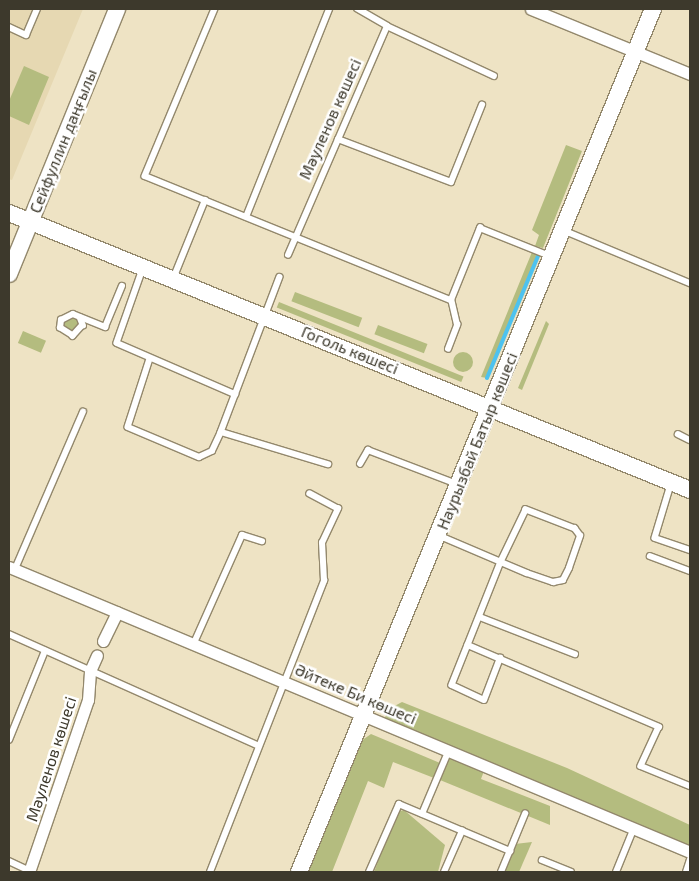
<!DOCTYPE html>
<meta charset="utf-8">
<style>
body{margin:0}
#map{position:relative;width:699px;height:881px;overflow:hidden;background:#eee3c4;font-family:"Exo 2",sans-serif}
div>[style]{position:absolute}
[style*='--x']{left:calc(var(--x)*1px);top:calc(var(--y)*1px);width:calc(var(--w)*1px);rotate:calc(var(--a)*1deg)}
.built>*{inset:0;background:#e6d8b2}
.green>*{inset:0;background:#b4bc7f;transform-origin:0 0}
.round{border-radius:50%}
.stream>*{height:4px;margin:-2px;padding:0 2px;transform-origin:2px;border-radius:2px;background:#4dc2ef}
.roads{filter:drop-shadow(1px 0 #93886c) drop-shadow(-1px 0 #93886c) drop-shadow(0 1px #93886c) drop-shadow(0 -1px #93886c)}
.service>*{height:5.5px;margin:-2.75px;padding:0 2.75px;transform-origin:2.75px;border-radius:2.75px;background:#fff}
.minor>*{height:11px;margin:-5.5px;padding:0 5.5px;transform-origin:5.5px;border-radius:5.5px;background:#fff}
.secondary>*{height:16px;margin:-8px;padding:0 8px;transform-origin:8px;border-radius:8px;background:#fff}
span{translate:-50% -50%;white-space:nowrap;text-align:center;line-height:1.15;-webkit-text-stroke:5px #fff;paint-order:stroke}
.street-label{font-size:16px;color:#3d392c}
.frame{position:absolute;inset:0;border:10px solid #3d392c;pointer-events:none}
</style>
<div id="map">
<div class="built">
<i style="clip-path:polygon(9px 9px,83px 9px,12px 180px,9px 179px)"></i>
</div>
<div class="green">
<i style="clip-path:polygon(24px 66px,49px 77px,29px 125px,9px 116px,9px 101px)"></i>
<i style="clip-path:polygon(566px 145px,582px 151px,543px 248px,535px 246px,539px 235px,532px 230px)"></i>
<i style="clip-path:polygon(532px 252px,538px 256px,487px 378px,481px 377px)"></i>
<i style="left:295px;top:292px;width:72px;height:10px;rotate:21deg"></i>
<i style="left:279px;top:302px;width:199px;height:6px;rotate:22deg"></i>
<i class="round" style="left:64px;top:317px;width:14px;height:14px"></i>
<i style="clip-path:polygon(546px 321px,549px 324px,522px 390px,518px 388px)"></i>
<i style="left:378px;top:325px;width:53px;height:10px;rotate:21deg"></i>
<i style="left:23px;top:331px;width:25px;height:13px;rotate:23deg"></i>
<i class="round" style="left:453px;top:352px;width:20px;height:20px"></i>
<i style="clip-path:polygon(402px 702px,567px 768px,690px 825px,690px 852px,383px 722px,389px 709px)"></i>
<i style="clip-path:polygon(371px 734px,440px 763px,434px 778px,393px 762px,384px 788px,368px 781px,332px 872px,307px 872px,361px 741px)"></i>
<i style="clip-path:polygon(450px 757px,484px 771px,481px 779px,550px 806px,550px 825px,440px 780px)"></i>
<i style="clip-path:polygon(404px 810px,445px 845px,438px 872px,374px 872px,397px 812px)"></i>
<i style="clip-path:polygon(532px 842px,519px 872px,504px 872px,515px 844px)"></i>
</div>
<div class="stream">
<i style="--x:487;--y:378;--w:132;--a:-67.3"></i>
</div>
<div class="roads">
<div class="service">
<i style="--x:215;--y:9;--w:181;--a:112.7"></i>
<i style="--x:145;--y:176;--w:330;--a:22.1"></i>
<i style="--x:451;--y:300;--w:78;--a:-68.1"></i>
<i style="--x:480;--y:228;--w:75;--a:21.8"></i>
<i style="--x:387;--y:26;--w:118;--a:25"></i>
<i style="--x:9;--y:27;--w:19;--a:25"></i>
<i style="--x:26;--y:35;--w:28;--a:-67"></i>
<i style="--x:338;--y:139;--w:121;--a:20.8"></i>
<i style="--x:451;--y:182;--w:83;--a:-68.1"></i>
<i style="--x:246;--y:217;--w:224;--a:-68.2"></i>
<i style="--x:563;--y:230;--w:138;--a:22.7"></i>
<i style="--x:288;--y:255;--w:249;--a:-66.6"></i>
<i style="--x:387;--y:26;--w:34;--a:-150"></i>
<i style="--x:143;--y:269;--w:78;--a:109.4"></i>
<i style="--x:117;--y:343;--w:129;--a:23.4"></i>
<i style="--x:280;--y:277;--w:166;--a:110.8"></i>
<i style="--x:221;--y:432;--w:112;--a:16.7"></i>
<i style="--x:173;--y:279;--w:85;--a:-67.9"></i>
<i style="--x:80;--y:317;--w:9;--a:69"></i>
<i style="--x:83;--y:325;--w:15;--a:132"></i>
<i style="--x:73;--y:336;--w:15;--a:-148"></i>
<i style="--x:60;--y:328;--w:8;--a:-83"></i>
<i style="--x:61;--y:320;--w:13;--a:-27"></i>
<i style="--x:73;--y:314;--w:35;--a:22"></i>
<i style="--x:105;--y:327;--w:44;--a:-67.5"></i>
<i style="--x:448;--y:349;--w:26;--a:-69"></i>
<i style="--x:457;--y:325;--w:26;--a:-103"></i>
<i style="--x:150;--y:359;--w:71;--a:107.9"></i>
<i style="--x:128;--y:427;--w:77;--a:22.9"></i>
<i style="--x:199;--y:457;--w:14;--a:-25"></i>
<i style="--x:212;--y:451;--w:21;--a:-65"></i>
<i style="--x:678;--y:434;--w:13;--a:27"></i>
<i style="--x:360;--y:464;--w:16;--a:-60"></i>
<i style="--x:368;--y:450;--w:95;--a:20.9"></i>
<i style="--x:671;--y:485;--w:55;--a:106.8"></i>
<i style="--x:655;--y:538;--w:37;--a:19"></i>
<i style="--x:438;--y:535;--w:69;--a:23.2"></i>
<i style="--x:501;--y:562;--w:28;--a:23"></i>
<i style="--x:527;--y:573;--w:28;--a:19"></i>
<i style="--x:553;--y:582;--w:10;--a:-11"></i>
<i style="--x:563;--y:580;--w:13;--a:-63"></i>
<i style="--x:569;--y:568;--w:34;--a:-71"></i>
<i style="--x:580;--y:536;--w:9;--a:-126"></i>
<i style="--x:575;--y:529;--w:53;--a:-158.8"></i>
<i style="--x:526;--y:510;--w:58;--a:115.7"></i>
<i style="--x:501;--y:562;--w:89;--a:111.7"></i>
<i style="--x:468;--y:645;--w:208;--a:23.2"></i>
<i style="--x:659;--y:727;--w:43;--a:114.8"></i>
<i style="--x:641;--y:766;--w:53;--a:22.2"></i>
<i style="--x:650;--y:556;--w:43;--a:20.6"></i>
<i style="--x:15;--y:569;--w:171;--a:-66.6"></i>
<i style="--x:480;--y:617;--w:102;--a:21.3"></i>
<i style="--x:9;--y:634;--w:272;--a:24.1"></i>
<i style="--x:194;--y:643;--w:118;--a:-66"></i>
<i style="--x:242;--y:535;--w:21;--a:17"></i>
<i style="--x:468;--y:645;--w:43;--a:111.8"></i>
<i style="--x:452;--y:685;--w:35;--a:25"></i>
<i style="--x:484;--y:700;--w:45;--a:-69.1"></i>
<i style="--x:9;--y:740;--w:96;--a:-68"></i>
<i style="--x:422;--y:814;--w:69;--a:-67.1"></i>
<i style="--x:542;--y:860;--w:31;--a:22"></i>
<i style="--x:9;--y:861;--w:23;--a:25"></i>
<i style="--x:210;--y:872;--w:313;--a:-68.6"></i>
<i style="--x:324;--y:581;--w:38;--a:-93"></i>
<i style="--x:322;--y:543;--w:38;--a:-65"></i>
<i style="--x:338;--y:509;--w:32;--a:-152"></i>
<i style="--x:369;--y:872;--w:74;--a:-66.2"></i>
<i style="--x:399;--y:804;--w:121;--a:22.9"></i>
<i style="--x:444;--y:872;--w:45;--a:-66.3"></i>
<i style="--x:501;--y:872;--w:63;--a:-67.5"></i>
<i style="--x:616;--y:872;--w:48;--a:-67.8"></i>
<i style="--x:686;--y:872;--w:13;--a:-72"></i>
</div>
<div class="minor">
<i style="--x:531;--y:9;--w:172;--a:22.2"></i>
<i style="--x:9;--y:567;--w:738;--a:22.71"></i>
<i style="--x:103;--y:641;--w:32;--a:-64"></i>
<i style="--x:29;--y:872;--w:182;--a:-71.1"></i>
<i style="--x:88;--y:700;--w:29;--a:-86"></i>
<i style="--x:90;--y:671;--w:17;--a:-66"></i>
</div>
<div class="secondary">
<i style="--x:9;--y:213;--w:735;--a:22.13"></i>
<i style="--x:9;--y:274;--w:286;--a:-67.8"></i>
<i style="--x:299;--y:872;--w:933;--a:-67.7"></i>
</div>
</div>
<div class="street-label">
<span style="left:330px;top:119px;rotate:-66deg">Мәуленов көшесі</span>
<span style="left:63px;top:141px;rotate:-68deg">Сейфуллин даңғылы</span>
<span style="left:350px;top:350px;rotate:22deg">Гоголь көшесі</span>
<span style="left:477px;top:441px;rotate:-68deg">Наурызбай Батыр көшесі</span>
<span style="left:356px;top:694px;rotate:23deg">Әйтеке Би көшесі</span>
<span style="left:51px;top:759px;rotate:-72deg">Мәуленов көшесі</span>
</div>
<div class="frame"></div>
</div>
